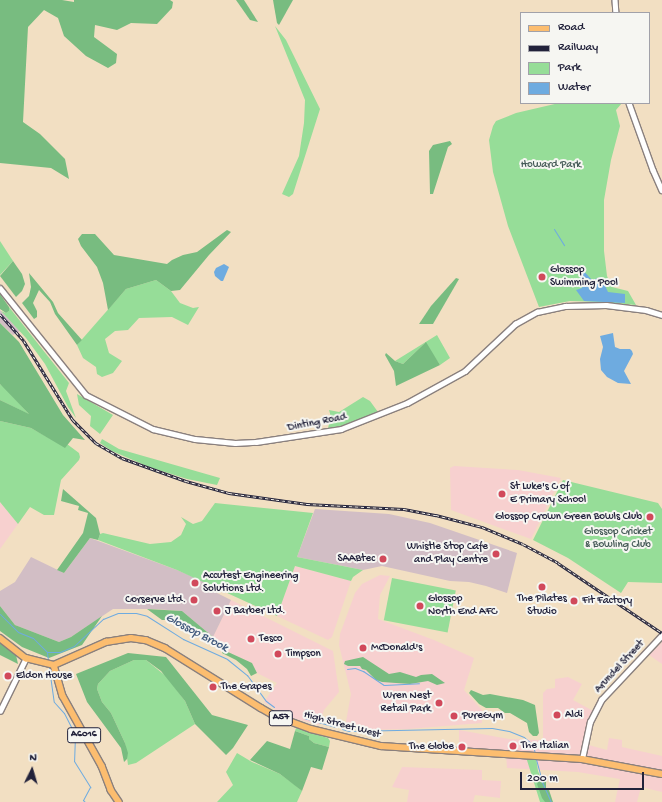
<!DOCTYPE html>
<style>
body{margin:0}
#map{position:relative;width:662px;height:802px;overflow:hidden;background:#f2dfc2;font-family:"Gochi Hand",sans-serif}
div>[style]{position:absolute}
[style*='--x']{left:calc(var(--x)*1px);top:calc(var(--y)*1px);width:calc(var(--w)*1px);rotate:calc(var(--a)*1deg)}
.built>*{inset:0;background:#f7d0cf}
.industrial>*{inset:0;background:#d2bec5}
.green>*{inset:0;background:#96dd98;transform-origin:0 0}
.forest>*{inset:0;background:#78bc80}
.water>*{inset:0;background:#6eabe0}
.stream>*{height:1px;margin:-0.5px;padding:0 0.5px;transform-origin:0.5px;border-radius:0.5px;background:#6eabe0}
.roads{filter:drop-shadow(1px 0 #8a807e) drop-shadow(-1px 0 #8a807e) drop-shadow(0 1px #8a807e) drop-shadow(0 -1px #8a807e)}
.minor>*{height:4.5px;margin:-2.25px;padding:0 2.25px;transform-origin:2.25px;border-radius:2.25px;background:#fff}
.major>*{height:5.5px;margin:-2.75px;padding:0 2.75px;transform-origin:2.75px;border-radius:2.75px;background:#fcbd6f}
.rail>*{height:2.5px;margin-top:-1.25px;transform-origin:0;background:repeating-linear-gradient(90deg,#f6f6f2 0 3px,#22223b 0 6px);box-sizing:border-box;border-block:1px solid #22223b}
.dots>*{width:11px;height:11px;translate:-50% -50%;box-sizing:border-box;border:2px solid #f6f6f2;border-radius:50%}
span{translate:-50% -50%;white-space:nowrap;text-align:center;line-height:1.15;-webkit-text-stroke:4px #f6f6f2;paint-order:stroke}
.shield-label span{padding:1px 3px;background:#f6f6f2;border:1px solid;border-radius:3px;-webkit-text-stroke-width:0}
.shield-label{font-size:10px;color:#22223b;font-weight:700}
.park-label{font-size:11px;color:#455a57}
.poi-label{font-size:11px;color:#22223b}
.left{translate:0 -50%;text-align:left}
.right{translate:-100% -50%;text-align:right}
.street-label{font-size:11px;color:#22223b}
.water-label{font-size:12px;color:#40597d;font-style:italic}
.legend{position:absolute;left:520px;top:12px;width:130px;height:92px;box-sizing:border-box;background:#f6f6f2;border:1px solid #a1a1a9;margin:0;padding:5px 7px;list-style:none;font-size:12px;color:#22223b}
.legend li{display:flex;align-items:center;gap:8px;height:20px}
.legend b{width:20px;border:1px solid #a1a1a9}
.north{position:absolute;left:12px;top:750px;width:40px;height:40px;-webkit-text-stroke:3px #f6f6f2;paint-order:stroke;rotate:5deg;font-size:11px;font-weight:700;line-height:16px;text-align:center;color:#22223b}
.north::after{content:'';display:block;margin:auto;width:14px;height:18px;background:#22223b;clip-path:polygon(50% 0,100% 100%,50% 72%,0 100%)}
.scale{position:absolute;left:520px;top:772px;width:124px;height:18px;box-sizing:border-box;border:2px solid #22223b;border-top:0;padding-left:5px;font-size:12px;line-height:14px;white-space:nowrap;color:#22223b;-webkit-text-stroke:3px #f6f6f2;paint-order:stroke}
</style>
<div id="map">
<div class="built">
<i style="clip-path:polygon(454px 466px,518px 470px,561px 478px,531px 539px,451px 510px,450px 468px)"></i>
<i style="clip-path:polygon(0 502px,18px 524px,0 549px)"></i>
<i style="clip-path:polygon(295px 566px,351px 581px,332px 637px,328px 640px,277px 616px)"></i>
<i style="clip-path:polygon(380px 575px,390px 576px,380px 595px,378px 619px,434px 640px,474px 658px,464px 690px,482px 710px,482px 723px,408px 729px,366px 730px,345px 727px,351px 694px,339px 645px,340px 634px,355px 593px,362px 584px)"></i>
<i style="clip-path:polygon(231px 600px,333px 651px,339px 692px,324px 710px,319px 725px,285px 716px,264px 702px,277px 683px,257px 673px,252px 663px,228px 652px,214px 641px,213px 637px)"></i>
<i style="clip-path:polygon(662px 642px,662px 664px,649px 655px)"></i>
<i style="clip-path:polygon(568px 677px,582px 684px,573px 700px,595px 712px,585px 744px,607px 750px,609px 738px,622px 740px,622px 747px,662px 756px,662px 792px,641px 787px,637px 802px,615px 802px,620px 779px,578px 772px,507px 768px,506px 753px,459px 750px,459px 730px,509px 739px,543px 740px,543px 693px,547px 689px,555px 688px,555px 679px)"></i>
<i style="clip-path:polygon(402px 767px,482px 770px,482px 780px,501px 781px,500px 796px,500px 798px,475px 795px,473px 802px,407px 802px,409px 790px,392px 787px)"></i>
</div>
<div class="industrial">
<i style="clip-path:polygon(0 310px,20px 331px,13px 335px,0 323px)"></i>
<i style="clip-path:polygon(315px 509px,389px 514px,430px 523px,517px 553px,507px 593px,486px 586px,469px 582px,450px 581px,382px 566px,363px 570px,297px 557px)"></i>
<i style="clip-path:polygon(90px 538px,177px 570px,203px 581px,207px 588px,231px 600px,213px 637px,182px 611px,154px 609px,113px 609px,71px 637px,59px 642px,15px 625px,0 606px,0 591px,15px 582px,31px 557px,64px 573px)"></i>
</div>
<div class="green">
<i style="clip-path:polygon(275px 26px,286px 40px,320px 109px,293px 194px,289px 197px,282px 194px,299px 156px,304px 123px,305px 100px)"></i>
<i style="clip-path:polygon(559px 103px,622px 103px,616px 110px,620px 126px,611px 160px,604px 200px,604px 251px,607px 276px,612px 287px,628px 291px,636px 305px,601px 302px,570px 301px,539px 307px,508px 226px,493px 172px,489px 140px,493px 126px,496px 121px,516px 113px)"></i>
<i style="clip-path:polygon(0 241px,13px 261px,0 275px)"></i>
<i style="clip-path:polygon(156px 280px,171px 291px,180px 303px,193px 308px,199px 307px,188px 325px,172px 317px,139px 318px,128px 330px,115px 331px,105px 339px,109px 353px,122px 361px,113px 373px,102px 377px,97px 374px,96px 367px,83px 358px,77px 345px,126px 289px)"></i>
<i style="clip-path:polygon(9px 307px,69px 383px,66px 391px,76px 418px,68px 407px,45px 364px,26px 338px,1px 311px,6px 313px,9px 311px)"></i>
<i style="clip-path:polygon(437px 335px,450px 358px,440px 365px,425px 343px,403px 364px,395px 361px)"></i>
<i style="clip-path:polygon(0 384px,5px 388px,30px 415px,0 400px)"></i>
<i style="clip-path:polygon(77px 394px,113px 415px,100px 434px,90px 426px,91px 416px,79px 405px)"></i>
<i style="clip-path:polygon(363px 397px,370px 401px,378px 412px,341px 426px,328px 428px,331px 417px,329px 410px,339px 412px)"></i>
<i style="clip-path:polygon(0 421px,31px 428px,65px 447px,67px 444px,79px 453px,80px 457px,79px 460px,61px 480px,54px 515px,44px 515px,30px 507px,18px 524px,0 502px)"></i>
<i style="clip-path:polygon(102px 439px,119px 449px,220px 478px,217px 485px,187px 479px,149px 467px,112px 451px,100px 443px)"></i>
<i style="clip-path:polygon(563px 480px,658px 503px,662px 509px,662px 583px,628px 582px,621px 593px,568px 558px,533px 540px)"></i>
<i style="clip-path:polygon(215px 503px,313px 513px,297px 557px,363px 570px,353px 577px,351px 581px,295px 566px,277px 616px,177px 570px,98px 540px,100px 534px,103px 533px,150px 544px,171px 542px,181px 535px,186px 524px,181px 517px,193px 524px,202px 521px)"></i>
<i style="left:392px;top:578px;width:65px;height:43px;rotate:11deg"></i>
<i style="clip-path:polygon(134px 660px,146px 660px,167px 677px,185px 701px,195px 724px,136px 763px,128px 765px,125px 743px,111px 713px,102px 702px,97px 689px,98px 684px,110px 671px)"></i>
<i style="clip-path:polygon(296px 728px,328px 738px,330px 741px,329px 747px,314px 743px,309px 739px,309px 736px,295px 731px)"></i>
<i style="clip-path:polygon(237px 753px,252px 762px,280px 774px,295px 785px,302px 791px,297px 802px,217px 802px,233px 785px,226px 772px)"></i>
<i style="clip-path:polygon(526px 757px,536px 757px,538px 771px,551px 802px,540px 802px)"></i>
</div>
<div class="forest">
<i style="clip-path:polygon(0 0,62px 0,74px 2px,74px 0,170px 0,173px 2px,172px 8px,157px 24px,131px 23px,117px 30px,95px 25px,94px 37px,117px 54px,116px 63px,108px 68px,86px 56px,64px 36px,58px 18px,44px 10px,28px 27px,23px 122px,40px 134px,65px 159px,69px 179px,51px 168px,0 163px)"></i>
<i style="clip-path:polygon(236px 0,244px 0,258px 22px,250px 20px)"></i>
<i style="clip-path:polygon(273px 0,293px 0,279px 25px,277px 23px)"></i>
<i style="clip-path:polygon(450px 141px,452px 144px,448px 147px,433px 194px,430px 194px,429px 151px,433px 145px)"></i>
<i style="clip-path:polygon(227px 230px,231px 232px,209px 255px,180px 290px,171px 291px,156px 280px,126px 289px,108px 310px,103px 283px,97px 267px,81px 246px,78px 239px,82px 234px,95px 234px,114px 255px,167px 264px,172px 260px,183px 255px,197px 252px)"></i>
<i style="clip-path:polygon(13px 261px,22px 274px,25px 284px,22px 291px,16px 297px,0 276px)"></i>
<i style="clip-path:polygon(29px 273px,53px 302px,58px 313px,82px 340px,77px 345px,55px 314px,50px 302px,39px 290px,33px 303px,37px 311px,37px 317px,34px 319px,22px 303px,29px 296px,31px 287px)"></i>
<i style="clip-path:polygon(456px 278px,459px 279px,433px 324px,419px 324px,431px 306px)"></i>
<i style="clip-path:polygon(0 294px,9px 307px,9px 311px,6px 313px,0 309px)"></i>
<i style="clip-path:polygon(0 323px,19px 342px,63px 415px,85px 440px,73px 438px,65px 448px,31px 428px,0 421px,0 400px,29px 414px,0 384px)"></i>
<i style="clip-path:polygon(426px 342px,440px 365px,396px 386px,394px 371px,385px 355px,386px 353px,395px 361px,403px 364px)"></i>
<i style="clip-path:polygon(63px 489px,96px 518px,100px 534px,98px 540px,90px 538px,64px 573px,57px 570px,83px 533px,88px 513px,78px 510px,79px 506px,61px 501px)"></i>
<i style="clip-path:polygon(0 606px,15px 625px,59px 642px,71px 637px,102px 616px,82px 645px,49px 658px,22px 647px,0 631px)"></i>
<i style="clip-path:polygon(147px 609px,182px 611px,213px 637px,214px 642px,228px 652px,252px 663px,257px 673px,251px 676px,247px 669px,236px 660px,222px 653px,224px 650px,177px 620px,162px 620px)"></i>
<i style="clip-path:polygon(0 643px,16px 655px,18px 664px,0 655px)"></i>
<i style="clip-path:polygon(128px 653px,166px 657px,212px 715px,248px 725px,233px 748px,226px 755px,195px 724px,185px 701px,161px 671px,146px 660px,134px 660px,110px 671px,98px 684px,97px 689px,102px 702px,111px 713px,125px 743px,128px 753px,127px 759px,124px 762px,121px 748px,87px 702px,76px 674px)"></i>
<i style="clip-path:polygon(363px 657px,389px 674px,400px 672px,416px 677px,421px 675px,432px 674px,445px 683px,437px 685px,428px 681px,410px 684px,382px 682px,376px 680px,366px 670px,362px 669px,360px 666px,348px 666px,344px 664px,345px 661px)"></i>
<i style="clip-path:polygon(471px 690px,483px 695px,490px 694px,523px 700px,535px 705px,539px 733px,537px 736px,533px 736px,529px 732px,527px 723px,510px 713px,505px 713px,498px 708px,486px 708px,479px 704px,469px 693px)"></i>
<i style="clip-path:polygon(295px 731px,309px 736px,309px 739px,314px 743px,329px 747px,322px 770px,311px 767px,302px 791px,280px 774px,250px 760px,267px 741px,290px 749px)"></i>
<i style="clip-path:polygon(543px 779px,546px 782px,546px 788px,549px 790px,553px 802px,545px 802px,542px 798px,537px 784px,539px 780px)"></i>
</div>
<div class="water">
<i style="clip-path:polygon(224px 264px,229px 267px,223px 281px,221px 281px,215px 276px,214px 272px,216px 268px)"></i>
<i style="clip-path:polygon(581px 268px,592px 280px,601px 277px,608px 292px,625px 294px,625px 303px,584px 301px,576px 290px,582px 288px,583px 285px,577px 270px)"></i>
<i style="clip-path:polygon(613px 333px,615px 347px,620px 349px,630px 349px,632px 351px,633px 354px,624px 371px,631px 384px,618px 383px,607px 377px,601px 370px,600px 359px,603px 347px,600px 336px)"></i>
</div>
<div class="stream">
<i style="--x:554;--y:229;--w:19;--a:58"></i>
<i style="--x:0;--y:614;--w:25;--a:45"></i>
<i style="--x:18;--y:632;--w:16;--a:22"></i>
<i style="--x:33;--y:638;--w:20;--a:45"></i>
<i style="--x:47;--y:652;--w:13;--a:0"></i>
<i style="--x:60;--y:652;--w:15;--a:-23"></i>
<i style="--x:74;--y:646;--w:40;--a:-43"></i>
<i style="--x:103;--y:619;--w:16;--a:-22"></i>
<i style="--x:118;--y:613;--w:18;--a:0"></i>
<i style="--x:136;--y:613;--w:11;--a:15"></i>
<i style="--x:147;--y:616;--w:43;--a:32.6"></i>
<i style="--x:183;--y:639;--w:48;--a:24.4"></i>
<i style="--x:227;--y:659;--w:26;--a:39"></i>
<i style="--x:247;--y:675;--w:32;--a:54"></i>
<i style="--x:266;--y:701;--w:10;--a:37"></i>
<i style="--x:47;--y:653;--w:7;--a:82"></i>
<i style="--x:49;--y:668;--w:34;--a:82"></i>
<i style="--x:54;--y:702;--w:15;--a:48"></i>
<i style="--x:64;--y:713;--w:25;--a:63"></i>
<i style="--x:75;--y:735;--w:26;--a:92"></i>
<i style="--x:74;--y:761;--w:31;--a:58"></i>
<i style="--x:90;--y:787;--w:15;--a:118"></i>
<i style="--x:83;--y:800;--w:3;--a:45"></i>
<i style="--x:347;--y:669;--w:8;--a:-7"></i>
<i style="--x:355;--y:668;--w:9;--a:21"></i>
<i style="--x:363;--y:671;--w:25;--a:34"></i>
<i style="--x:384;--y:685;--w:35;--a:-3"></i>
<i style="--x:304;--y:718;--w:32;--a:16"></i>
<i style="--x:342;--y:729;--w:7;--a:16"></i>
<i style="--x:349;--y:731;--w:143;--a:-1.2"></i>
<i style="--x:492;--y:728;--w:17;--a:10"></i>
<i style="--x:509;--y:731;--w:16;--a:22"></i>
<i style="--x:524;--y:737;--w:12;--a:42"></i>
<i style="--x:533;--y:745;--w:9;--a:77"></i>
<i style="--x:536;--y:759;--w:24;--a:75"></i>
<i style="--x:542;--y:782;--w:22;--a:66"></i>
</div>
<div class="roads">
<div class="minor">
<i style="--x:615;--y:0;--w:13;--a:86"></i>
<i style="--x:629;--y:103;--w:71;--a:70.3"></i>
<i style="--x:653;--y:170;--w:22;--a:66"></i>
<i style="--x:0;--y:288;--w:137;--a:51.2"></i>
<i style="--x:86;--y:395;--w:75;--a:26.9"></i>
<i style="--x:153;--y:429;--w:43;--a:13.4"></i>
<i style="--x:195;--y:439;--w:40;--a:5.7"></i>
<i style="--x:235;--y:443;--w:21;--a:-3"></i>
<i style="--x:256;--y:442;--w:86;--a:-8.7"></i>
<i style="--x:341;--y:429;--w:71;--a:-21.5"></i>
<i style="--x:407;--y:403;--w:66;--a:-28.9"></i>
<i style="--x:465;--y:371;--w:69;--a:-43.2"></i>
<i style="--x:515;--y:324;--w:25;--a:-29"></i>
<i style="--x:537;--y:312;--w:29;--a:-12"></i>
<i style="--x:565;--y:306;--w:41;--a:-1.4"></i>
<i style="--x:606;--y:305;--w:40;--a:7.1"></i>
<i style="--x:646;--y:310;--w:17;--a:17"></i>
<i style="--x:0;--y:711;--w:59;--a:-63.9"></i>
<i style="--x:582;--y:759;--w:38;--a:-78"></i>
<i style="--x:590;--y:722;--w:25;--a:-63"></i>
<i style="--x:601;--y:700;--w:89;--a:-46.8"></i>
</div>
<div class="major">
<i style="--x:0;--y:638;--w:33;--a:38"></i>
<i style="--x:26;--y:658;--w:29;--a:14"></i>
<i style="--x:54;--y:665;--w:57;--a:-23.9"></i>
<i style="--x:106;--y:642;--w:25;--a:-9"></i>
<i style="--x:131;--y:638;--w:15;--a:8"></i>
<i style="--x:146;--y:640;--w:21;--a:23"></i>
<i style="--x:165;--y:648;--w:113;--a:32"></i>
<i style="--x:261;--y:708;--w:14;--a:30"></i>
<i style="--x:273;--y:715;--w:40;--a:20.2"></i>
<i style="--x:311;--y:729;--w:72;--a:13.7"></i>
<i style="--x:381;--y:746;--w:201;--a:3.7"></i>
<i style="--x:582;--y:759;--w:81;--a:10.6"></i>
<i style="--x:54;--y:665;--w:32;--a:74"></i>
<i style="--x:63;--y:696;--w:80;--a:60.9"></i>
<i style="--x:102;--y:766;--w:26;--a:69"></i>
<i style="--x:111;--y:790;--w:14;--a:56"></i>
</div>
</div>
<div class="rail">
<i style="--x:0;--y:314;--w:36;--a:48"></i>
<i style="--x:24;--y:341;--w:93;--a:58.2"></i>
<i style="--x:73;--y:420;--w:33;--a:45"></i>
<i style="--x:96;--y:443;--w:30;--a:30"></i>
<i style="--x:122;--y:458;--w:68;--a:19.8"></i>
<i style="--x:186;--y:481;--w:45;--a:15.6"></i>
<i style="--x:229;--y:493;--w:79;--a:8"></i>
<i style="--x:307;--y:504;--w:97;--a:3"></i>
<i style="--x:404;--y:509;--w:33;--a:11"></i>
<i style="--x:436;--y:515;--w:48;--a:14.6"></i>
<i style="--x:482;--y:527;--w:44;--a:22.5"></i>
<i style="--x:523;--y:544;--w:40;--a:28"></i>
<i style="--x:558;--y:563;--w:125;--a:33.9"></i>
</div>
<div class="dots">
<i style="left:542px;top:277px;background:#d1495b"></i>
<i style="left:502px;top:494px;background:#d1495b"></i>
<i style="left:650px;top:517px;background:#d1495b"></i>
<i style="left:496px;top:554px;background:#d1495b"></i>
<i style="left:383px;top:559px;background:#d1495b"></i>
<i style="left:195px;top:583px;background:#d1495b"></i>
<i style="left:542px;top:587px;background:#d1495b"></i>
<i style="left:194px;top:600px;background:#d1495b"></i>
<i style="left:574px;top:601px;background:#d1495b"></i>
<i style="left:420px;top:606px;background:#d1495b"></i>
<i style="left:217px;top:611px;background:#d1495b"></i>
<i style="left:251px;top:639px;background:#d1495b"></i>
<i style="left:363px;top:648px;background:#d1495b"></i>
<i style="left:278px;top:654px;background:#d1495b"></i>
<i style="left:8px;top:676px;background:#d1495b"></i>
<i style="left:213px;top:687px;background:#d1495b"></i>
<i style="left:439px;top:703px;background:#d1495b"></i>
<i style="left:557px;top:715px;background:#d1495b"></i>
<i style="left:454px;top:716px;background:#d1495b"></i>
<i style="left:513px;top:746px;background:#d1495b"></i>
<i style="left:462px;top:747px;background:#d1495b"></i>
</div>
<div class="shield-label">
<span style="left:281px;top:718px">A57</span>
<span style="left:84px;top:735px">A6016</span>
</div>
<div class="park-label">
<span style="left:551px;top:165px">Howard Park</span>
<span style="left:618px;top:539px">Glossop Cricket<br>&amp; Bowling Club</span>
</div>
<div class="poi-label">
<span class="left" style="left:550px;top:277px">Glossop<br>Swimming Pool</span>
<span class="left" style="left:510px;top:494px">St Luke's C of<br>E Primary School</span>
<span class="right" style="left:642px;top:517px">Glossop Crown Green Bowls Club</span>
<span class="right" style="left:488px;top:554px">Whistle Stop Cafe<br>and Play Centre</span>
<span class="right" style="left:375px;top:559px">SAABtec</span>
<span class="left" style="left:203px;top:583px">Accutest Engineering<br>Solutions Ltd.</span>
<span class="right" style="left:186px;top:600px">Corserve Ltd.</span>
<span class="left" style="left:428px;top:606px">Glossop<br>North End AFC</span>
<span style="left:542px;top:606px">The Pilates<br>Studio</span>
<span class="left" style="left:582px;top:601px">Fit Factory</span>
<span class="left" style="left:225px;top:611px">J Barber Ltd.</span>
<span class="left" style="left:259px;top:639px">Tesco</span>
<span class="left" style="left:371px;top:648px">McDonald's</span>
<span class="left" style="left:286px;top:654px">Timpson</span>
<span class="left" style="left:16px;top:676px">Eldon House</span>
<span class="left" style="left:221px;top:687px">The Grapes</span>
<span class="right" style="left:431px;top:703px">Wren Nest<br>Retail Park</span>
<span class="left" style="left:565px;top:715px">Aldi</span>
<span class="left" style="left:462px;top:716px">PureGym</span>
<span class="left" style="left:521px;top:746px">The Italian</span>
<span class="right" style="left:454px;top:747px">The Globe</span>
</div>
<div class="street-label">
<span style="left:317px;top:423px;rotate:-11deg">Dinting Road</span>
<span style="left:620px;top:667px;rotate:-47deg">Arundel Street</span>
<span style="left:342px;top:725px;rotate:15deg">High Street West</span>
</div>
<div class="water-label">
<span style="left:196px;top:634px;rotate:28deg">Glossop Brook</span>
</div>
<ul class="legend">
<li><b style="height:5px;background:#fcbd6f"></b>Road</li>
<li><b style="height:5px;background:#22223b"></b>Railway</li>
<li><b style="height:11px;background:#96dd98"></b>Park</li>
<li><b style="height:11px;background:#6eabe0"></b>Water</li>
</ul>
<div class="north">N</div>
<div class="scale">200 m</div>
</div>
